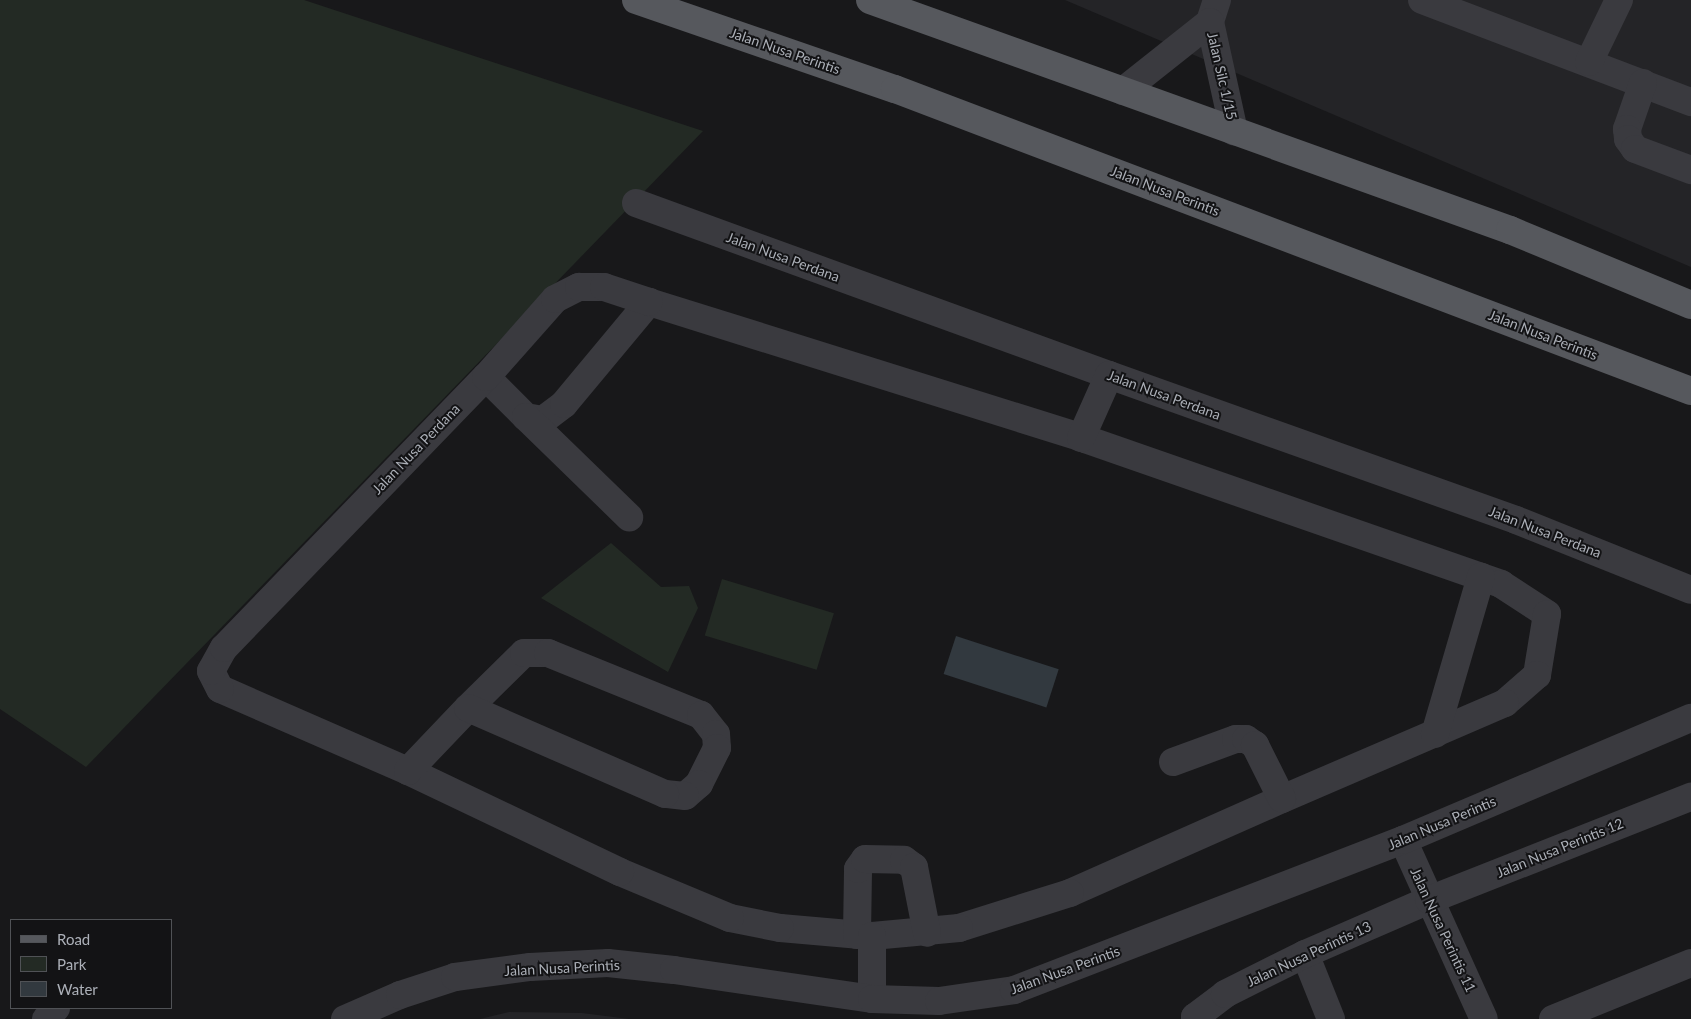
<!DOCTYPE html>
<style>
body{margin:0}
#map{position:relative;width:1691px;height:1019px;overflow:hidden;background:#18181a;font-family:Lato,sans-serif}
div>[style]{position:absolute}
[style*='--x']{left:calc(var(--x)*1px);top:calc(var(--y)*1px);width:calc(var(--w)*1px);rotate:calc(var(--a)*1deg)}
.built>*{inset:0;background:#242427}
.green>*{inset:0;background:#232a24;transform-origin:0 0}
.water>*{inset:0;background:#32393f;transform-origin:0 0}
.minor>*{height:28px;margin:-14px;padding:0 14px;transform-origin:14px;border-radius:14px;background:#3a3a3f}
.major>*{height:28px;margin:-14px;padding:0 14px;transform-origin:14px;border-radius:14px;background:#56585d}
span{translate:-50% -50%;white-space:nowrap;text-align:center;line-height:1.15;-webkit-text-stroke:4px #131315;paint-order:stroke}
.street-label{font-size:14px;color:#acb0b8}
.legend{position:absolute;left:10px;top:919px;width:162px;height:90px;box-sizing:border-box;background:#131315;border:1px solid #505256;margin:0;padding:6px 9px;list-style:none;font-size:15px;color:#acb0b8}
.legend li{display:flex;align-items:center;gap:10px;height:25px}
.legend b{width:25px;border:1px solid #505256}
</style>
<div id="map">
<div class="built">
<i style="clip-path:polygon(1065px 0,1691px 0,1691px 267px)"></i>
<i style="clip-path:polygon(509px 1012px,582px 1013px,629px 1019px,480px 1019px)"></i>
</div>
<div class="green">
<i style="clip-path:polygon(0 0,304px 0,703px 131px,86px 767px,0 709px)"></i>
<i style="clip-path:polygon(611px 543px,661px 587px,689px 586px,698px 608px,668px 672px,541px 598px)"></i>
<i style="left:722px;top:579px;width:117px;height:59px;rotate:17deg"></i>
</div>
<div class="water">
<i style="left:956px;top:636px;width:108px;height:40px;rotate:18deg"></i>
</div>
<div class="minor">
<i style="--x:1217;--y:0;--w:23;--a:108"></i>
<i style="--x:1210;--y:22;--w:112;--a:77.6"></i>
<i style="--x:1422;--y:0;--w:288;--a:20.8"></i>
<i style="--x:1589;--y:62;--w:69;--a:-64.2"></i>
<i style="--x:1643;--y:83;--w:49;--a:109.2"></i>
<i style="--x:1627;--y:129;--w:10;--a:84"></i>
<i style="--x:1628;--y:139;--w:12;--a:55"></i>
<i style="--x:1635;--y:149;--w:60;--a:20.6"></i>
<i style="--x:1123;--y:91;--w:111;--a:-38.4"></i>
<i style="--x:636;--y:203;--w:503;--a:19.98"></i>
<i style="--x:1109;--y:375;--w:432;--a:19.6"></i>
<i style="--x:1516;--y:520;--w:188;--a:21.8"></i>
<i style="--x:486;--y:377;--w:57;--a:45"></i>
<i style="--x:526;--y:417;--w:17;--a:10"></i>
<i style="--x:543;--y:420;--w:26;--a:-37"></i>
<i style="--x:564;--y:404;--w:133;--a:-50.2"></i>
<i style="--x:649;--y:302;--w:457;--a:17.4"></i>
<i style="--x:1085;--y:439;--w:441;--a:19.2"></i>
<i style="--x:1501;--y:584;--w:55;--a:33.1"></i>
<i style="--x:1547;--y:614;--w:62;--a:99.3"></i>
<i style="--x:1537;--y:675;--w:43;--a:138.8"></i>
<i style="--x:1505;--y:703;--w:243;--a:156.7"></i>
<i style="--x:1282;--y:799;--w:232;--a:156.1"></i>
<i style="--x:1070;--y:893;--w:116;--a:162.5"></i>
<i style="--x:959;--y:928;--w:87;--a:174.7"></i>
<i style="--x:872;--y:936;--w:92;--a:-175"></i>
<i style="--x:780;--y:928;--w:51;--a:-168.7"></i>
<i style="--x:730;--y:918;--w:119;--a:-157.3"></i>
<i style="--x:620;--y:872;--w:235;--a:-154.5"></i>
<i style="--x:408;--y:771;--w:205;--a:-156.4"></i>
<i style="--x:220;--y:689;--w:20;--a:-117"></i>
<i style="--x:211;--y:671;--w:26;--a:-61"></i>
<i style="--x:224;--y:648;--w:377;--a:-46"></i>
<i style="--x:486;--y:377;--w:104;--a:-48.5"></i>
<i style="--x:555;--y:299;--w:27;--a:-27"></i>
<i style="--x:579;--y:287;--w:25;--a:0"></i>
<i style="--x:604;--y:287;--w:47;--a:18.4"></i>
<i style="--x:526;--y:417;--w:144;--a:44.2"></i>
<i style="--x:1081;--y:438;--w:69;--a:-66"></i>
<i style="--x:1435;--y:734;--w:164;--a:-73.7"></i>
<i style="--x:1173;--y:762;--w:67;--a:-20.1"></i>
<i style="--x:1236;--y:739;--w:10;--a:0"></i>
<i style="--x:1246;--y:739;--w:11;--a:34"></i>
<i style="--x:1255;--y:745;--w:60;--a:63.4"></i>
<i style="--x:408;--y:771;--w:87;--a:-46.4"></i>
<i style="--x:468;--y:708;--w:78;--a:-44.5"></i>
<i style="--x:524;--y:653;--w:24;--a:0"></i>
<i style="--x:548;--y:653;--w:165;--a:22.1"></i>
<i style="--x:701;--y:715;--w:24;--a:52"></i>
<i style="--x:716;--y:734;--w:14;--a:86"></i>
<i style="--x:717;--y:748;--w:40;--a:116.6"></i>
<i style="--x:699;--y:784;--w:18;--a:139"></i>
<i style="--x:685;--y:796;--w:20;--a:-174"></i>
<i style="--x:665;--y:794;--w:215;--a:-156.4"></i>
<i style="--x:1403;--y:840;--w:196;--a:65.7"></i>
<i style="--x:857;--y:935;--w:66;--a:-89.1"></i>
<i style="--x:858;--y:869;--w:12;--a:-55"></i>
<i style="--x:865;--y:859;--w:39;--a:1"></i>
<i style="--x:904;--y:860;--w:12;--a:35"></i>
<i style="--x:914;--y:867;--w:67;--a:78.9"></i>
<i style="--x:872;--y:936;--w:63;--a:90"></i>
<i style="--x:1305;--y:954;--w:70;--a:68.2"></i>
<i style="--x:46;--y:1019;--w:15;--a:-48"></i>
<i style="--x:345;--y:1019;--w:60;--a:-23.6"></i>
<i style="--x:400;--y:995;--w:58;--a:-18.1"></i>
<i style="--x:455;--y:977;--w:76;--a:-7.6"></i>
<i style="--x:530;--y:967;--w:78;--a:-2.9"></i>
<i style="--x:608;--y:963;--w:66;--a:6.1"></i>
<i style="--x:674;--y:970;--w:200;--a:8.3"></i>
<i style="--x:872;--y:999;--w:67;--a:1.7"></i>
<i style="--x:939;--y:1001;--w:76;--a:-8.3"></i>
<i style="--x:1014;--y:990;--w:417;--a:-21.1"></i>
<i style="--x:1403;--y:840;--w:313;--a:-23"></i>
<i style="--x:1195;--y:1019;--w:2;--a:-90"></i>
<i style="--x:1195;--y:1017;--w:38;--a:-37"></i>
<i style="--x:1225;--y:994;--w:89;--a:-26.6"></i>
<i style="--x:1305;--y:954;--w:135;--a:-23.5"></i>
<i style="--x:1429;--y:900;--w:282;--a:-21.5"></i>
<i style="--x:1553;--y:1019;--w:149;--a:-22.1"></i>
</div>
<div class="major">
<i style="--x:636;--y:0;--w:274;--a:19"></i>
<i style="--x:895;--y:89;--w:851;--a:20.78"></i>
<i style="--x:870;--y:0;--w:680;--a:19.77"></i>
<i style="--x:1510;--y:230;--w:196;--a:22.5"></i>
</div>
<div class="street-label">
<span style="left:785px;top:51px;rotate:19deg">Jalan Nusa Perintis</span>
<span style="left:1222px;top:76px;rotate:77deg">Jalan Silc 1/15</span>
<span style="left:1165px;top:191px;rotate:21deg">Jalan Nusa Perintis</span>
<span style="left:783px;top:257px;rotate:20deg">Jalan Nusa Perdana</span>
<span style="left:1543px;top:335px;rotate:21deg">Jalan Nusa Perintis</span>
<span style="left:1164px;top:395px;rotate:20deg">Jalan Nusa Perdana</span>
<span style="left:416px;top:449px;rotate:-46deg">Jalan Nusa Perdana</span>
<span style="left:1545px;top:532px;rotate:21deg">Jalan Nusa Perdana</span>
<span style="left:1442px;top:823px;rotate:-23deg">Jalan Nusa Perintis</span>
<span style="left:1560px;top:848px;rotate:-22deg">Jalan Nusa Perintis 12</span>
<span style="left:1443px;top:930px;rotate:65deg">Jalan Nusa Perintis 11</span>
<span style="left:1309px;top:954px;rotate:-25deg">Jalan Nusa Perintis 13</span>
<span style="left:562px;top:968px;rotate:-3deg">Jalan Nusa Perintis</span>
<span style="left:1065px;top:970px;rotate:-20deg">Jalan Nusa Perintis</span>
</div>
<ul class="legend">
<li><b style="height:6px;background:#56585d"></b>Road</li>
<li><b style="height:14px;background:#232a24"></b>Park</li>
<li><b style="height:14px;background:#32393f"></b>Water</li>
</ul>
</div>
